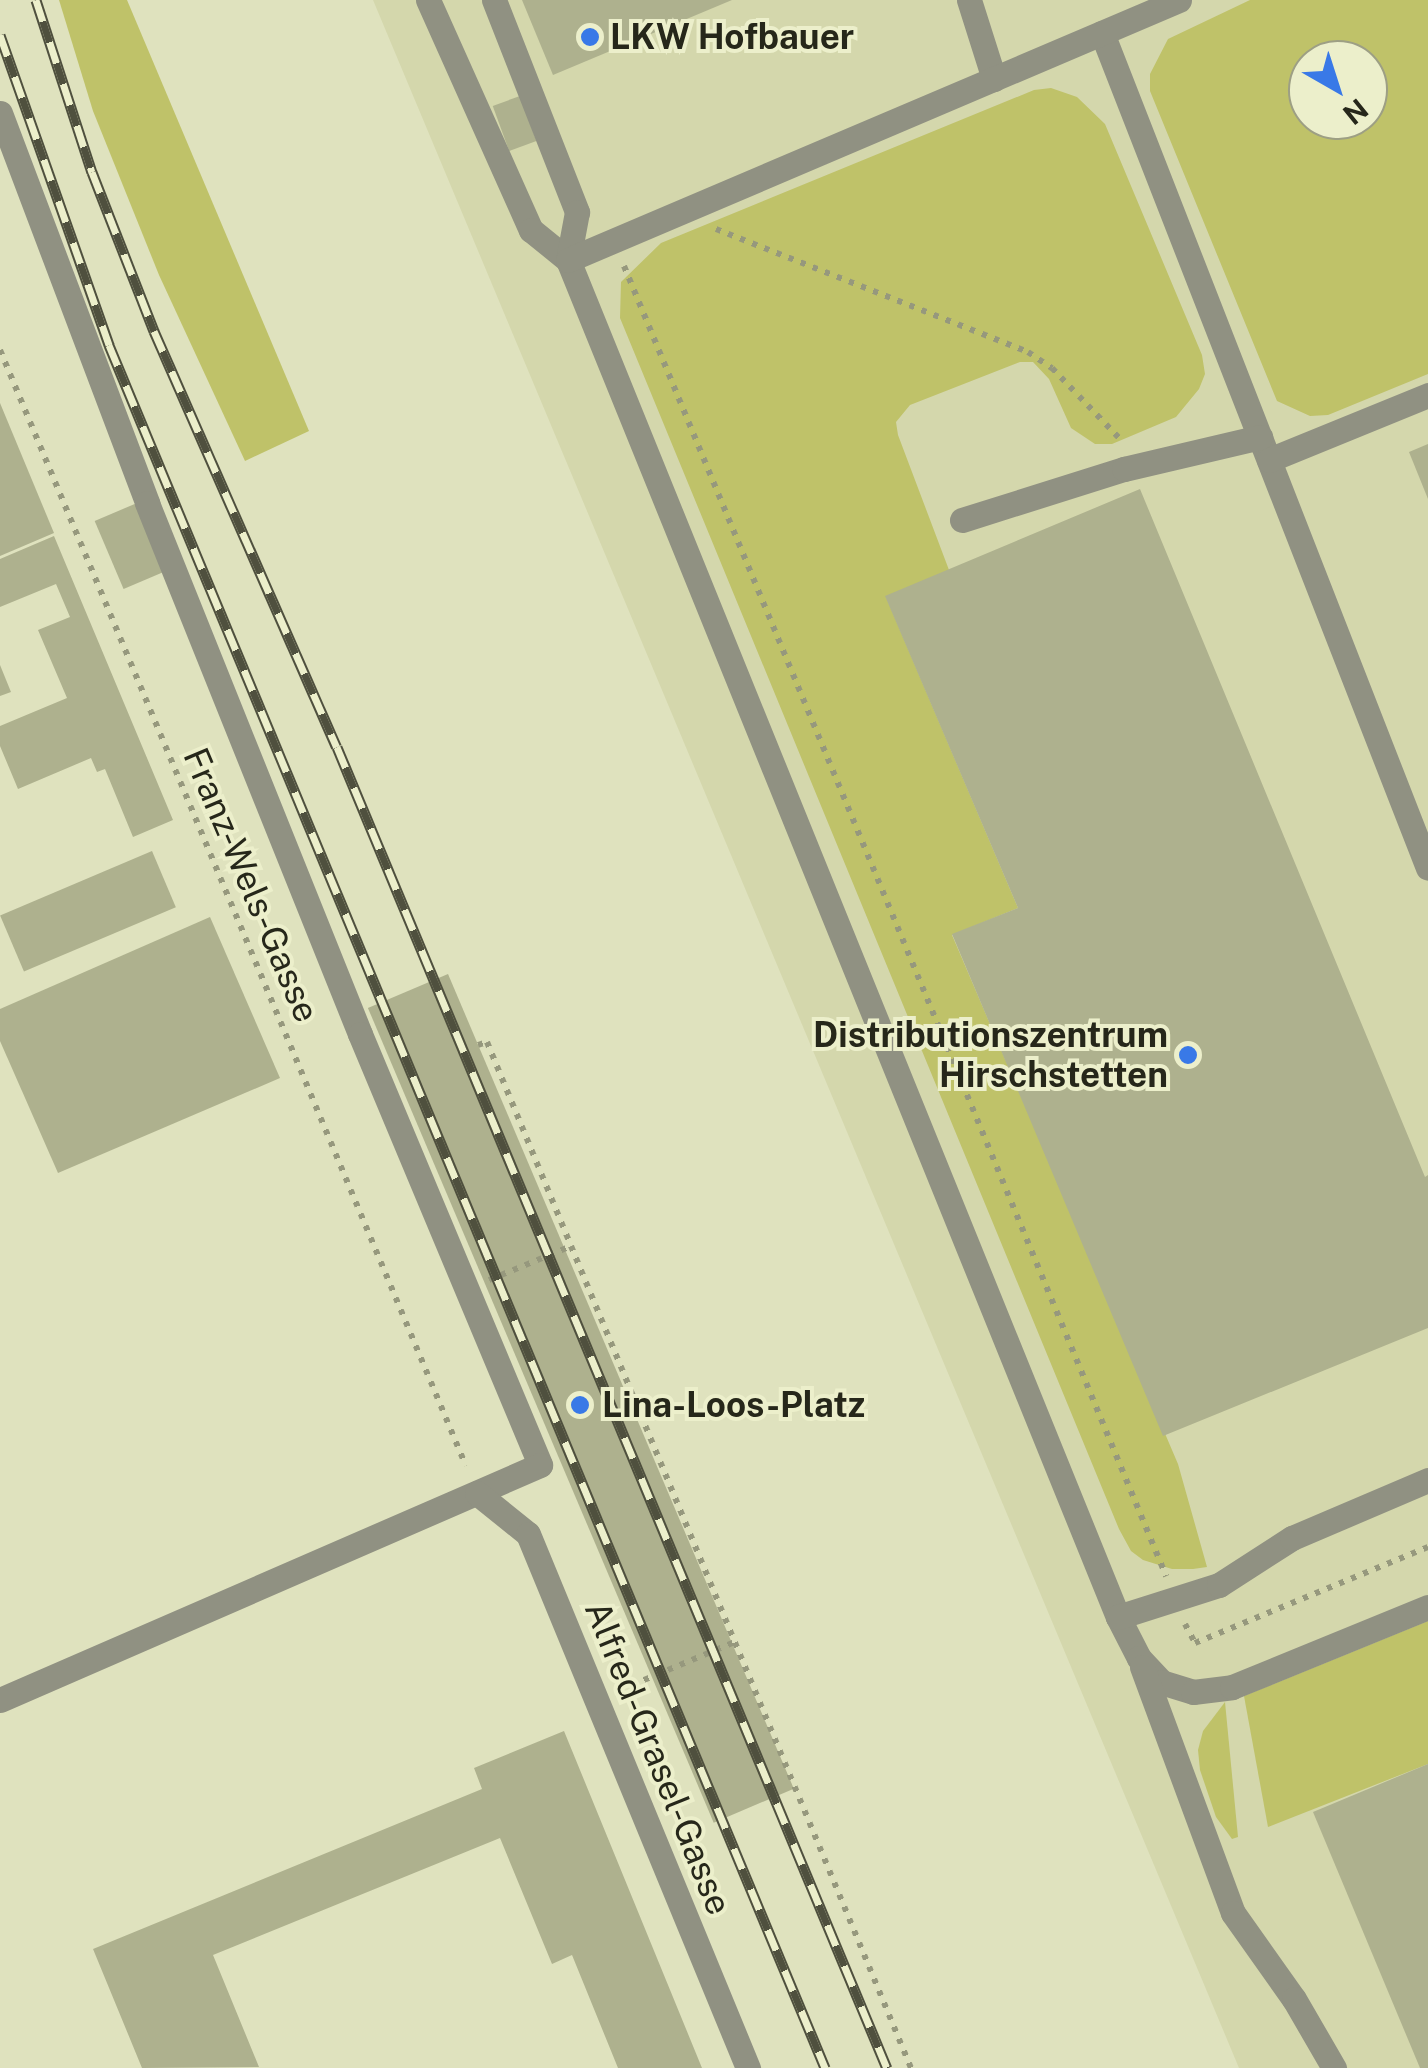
<!DOCTYPE html>
<style>
body{margin:0}
#map{position:relative;width:1428px;height:2068px;overflow:hidden;background:#dfe2be;font-family:"Public Sans",sans-serif}
div>[style]{position:absolute}
[style*='--x']{left:calc(var(--x)*1px);top:calc(var(--y)*1px);width:calc(var(--w)*1px);rotate:calc(var(--a)*1deg)}
.built>*{inset:0;background:#d4d7ac}
.green>*{inset:0;background:#bfc269}
.building>*{inset:0;background:#aeb18e;transform-origin:0 0}
.path>*{height:6px;margin-top:-3px;transform-origin:0;background:repeating-linear-gradient(90deg,#96987d 0 5px,transparent 0 13px)}
.minor>*{height:25px;margin:-12.5px;padding:0 12.5px;transform-origin:12.5px;border-radius:12.5px;background:#909182}
.rail>*{height:11px;margin-top:-5.5px;transform-origin:0;background:repeating-linear-gradient(90deg,#ecefcb 0 22px,#4f503e 0 44px);box-sizing:border-box;border-block:2px solid #4f503e}
.dots>*{width:28px;height:28px;translate:-50% -50%;box-sizing:border-box;border:5px solid #ecefcb;border-radius:50%}
span{translate:-50% -50%;white-space:nowrap;text-align:center;line-height:1.15;-webkit-text-stroke:8px #ecefcb;paint-order:stroke}
.poi-label{font-size:35px;color:#26271a;font-weight:700}
.left{translate:0 -50%;text-align:left}
.right{translate:-100% -50%;text-align:right}
.street-label{font-size:35px;color:#26271a}
.north{position:absolute;left:1288px;top:40px;width:100px;height:100px;box-sizing:border-box;background:#ecefcb;border:2px solid #9d9f84;border-radius:50%;rotate:141deg;font-size:28px;font-weight:700;line-height:40px;text-align:center;color:#26271a}
.north::after{content:'';display:block;margin:auto;width:35px;height:45px;background:#3979e7;clip-path:polygon(50% 0,100% 100%,50% 72%,0 100%)}
</style>
<div id="map">
<div class="built">
<i style="clip-path:polygon(evenodd,373px 0,1428px 0,1428px 2068px,1239px 2068px,373px 0,1308px 60px,1368px 60px,1368px 120px,1308px 120px,1308px 60px)"></i>
</div>
<div class="green">
<i style="clip-path:polygon(59px 0,127px 0,309px 431px,245px 461px,159px 275px,93px 111px)"></i>
<i style="clip-path:polygon(evenodd,1250px 0,1428px 0,1428px 374px,1328px 415px,1310px 416px,1277px 401px,1150px 91px,1150px 74px,1168px 39px,1250px 0,1308px 60px,1368px 60px,1368px 120px,1308px 120px,1308px 60px)"></i>
<i style="clip-path:polygon(1051px 88px,1077px 97px,1105px 124px,1202px 355px,1205px 374px,1199px 389px,1176px 417px,1112px 444px,1095px 444px,1071px 428px,1049px 379px,1033px 362px,1020px 362px,910px 405px,896px 422px,898px 435px,949px 570px,886px 597px,1018px 908px,952px 935px,1178px 1464px,1207px 1567px,1193px 1569px,1172px 1569px,1143px 1560px,1131px 1551px,1119px 1529px,620px 318px,621px 282px,661px 243px,1034px 90px)"></i>
<i style="clip-path:polygon(1428px 1621px,1428px 1764px,1268px 1827px,1244px 1696px)"></i>
<i style="clip-path:polygon(1225px 1702px,1238px 1837px,1232px 1839px,1216px 1817px,1200px 1770px,1198px 1750px,1203px 1731px)"></i>
</div>
<div class="building">
<i style="clip-path:polygon(522px 0,732px 0,553px 75px)"></i>
<i style="left:520px;top:96px;width:48px;height:29px;rotate:70deg"></i>
<i style="clip-path:polygon(0 403px,54px 533px,0 556px)"></i>
<i style="clip-path:polygon(1428px 444px,1428px 499px,1409px 452px)"></i>
<i style="clip-path:polygon(1140px 489px,1425px 1177px,1428px 1175px,1428px 1328px,1163px 1436px,952px 934px,1018px 908px,885px 596px)"></i>
<i style="left:137px;top:503px;width:74px;height:46px;rotate:67deg"></i>
<i style="clip-path:polygon(54px 536px,173px 820px,133px 837px,105px 769px,97px 772px,91px 758px,18px 789px,0 746px,0 726px,67px 698px,38px 630px,70px 617px,56px 584px,0 607px,0 559px)"></i>
<i style="clip-path:polygon(0 665px,11px 692px,0 696px)"></i>
<i style="left:152px;top:851px;width:61px;height:165px;rotate:67deg"></i>
<i style="clip-path:polygon(210px 917px,280px 1078px,58px 1173px,0 1041px,0 1009px)"></i>
<i style="left:448px;top:974px;width:885px;height:87px;rotate:67deg"></i>
<i style="clip-path:polygon(564px 1731px,702px 2068px,618px 2068px,572px 1955px,552px 1964px,500px 1838px,213px 1955px,259px 2067px,142px 2068px,93px 1949px,482px 1789px,474px 1768px)"></i>
<i style="clip-path:polygon(1428px 1764px,1428px 2068px,1420px 2068px,1313px 1812px)"></i>
</div>
<div class="path">
<i style="--x:716;--y:229;--w:335;--a:21.5"></i>
<i style="--x:1028;--y:352;--w:29;--a:34"></i>
<i style="--x:1052;--y:368;--w:103;--a:46.2"></i>
<i style="--x:624;--y:266;--w:1418;--a:67.52"></i>
<i style="--x:0;--y:350;--w:1209;--a:67.34"></i>
<i style="--x:478;--y:1045;--w:9;--a:-18"></i>
<i style="--x:487;--y:1042;--w:221;--a:67.6"></i>
<i style="--x:489;--y:1280;--w:89;--a:-22.5"></i>
<i style="--x:571;--y:1246;--w:890;--a:67.53"></i>
<i style="--x:1185;--y:1624;--w:21;--a:62"></i>
<i style="--x:1195;--y:1643;--w:252;--a:-22.4"></i>
<i style="--x:632;--y:1685;--w:112;--a:-22.7"></i>
</div>
<div class="minor">
<i style="--x:428;--y:0;--w:252;--a:65.9"></i>
<i style="--x:531;--y:230;--w:48;--a:39"></i>
<i style="--x:568;--y:260;--w:1464;--a:67.94"></i>
<i style="--x:1118;--y:1617;--w:46;--a:62.9"></i>
<i style="--x:1139;--y:1658;--w:33;--a:47"></i>
<i style="--x:1161;--y:1682;--w:34;--a:17"></i>
<i style="--x:1193;--y:1692;--w:39;--a:-7"></i>
<i style="--x:1232;--y:1687;--w:212;--a:-22.2"></i>
<i style="--x:494;--y:0;--w:228;--a:68.6"></i>
<i style="--x:577;--y:212;--w:49;--a:100.6"></i>
<i style="--x:969;--y:0;--w:83;--a:72.4"></i>
<i style="--x:1102;--y:33;--w:896;--a:68.67"></i>
<i style="--x:0;--y:113;--w:417;--a:69.3"></i>
<i style="--x:147;--y:503;--w:572;--a:68.14"></i>
<i style="--x:360;--y:1034;--w:467;--a:67.3"></i>
<i style="--x:540;--y:1465;--w:589;--a:156.48"></i>
<i style="--x:568;--y:260;--w:664;--a:-23.05"></i>
<i style="--x:1269;--y:460;--w:172;--a:-22.2"></i>
<i style="--x:962;--y:520;--w:170;--a:-17.5"></i>
<i style="--x:1124;--y:469;--w:140;--a:-13.2"></i>
<i style="--x:477;--y:1493;--w:65;--a:38.8"></i>
<i style="--x:528;--y:1534;--w:578;--a:67.61"></i>
<i style="--x:1118;--y:1617;--w:106;--a:-17.6"></i>
<i style="--x:1219;--y:1585;--w:87;--a:-32.8"></i>
<i style="--x:1292;--y:1538;--w:148;--a:-23.1"></i>
<i style="--x:1142;--y:1667;--w:262;--a:69.7"></i>
<i style="--x:1233;--y:1913;--w:105;--a:54.7"></i>
<i style="--x:1294;--y:1999;--w:80;--a:59.9"></i>
</div>
<div class="rail">
<i style="--x:36;--y:0;--w:181;--a:72"></i>
<i style="--x:92;--y:172;--w:171;--a:68.7"></i>
<i style="--x:154;--y:331;--w:454;--a:66.3"></i>
<i style="--x:337;--y:747;--w:1431;--a:67.4"></i>
<i style="--x:0;--y:35;--w:329;--a:70.6"></i>
<i style="--x:109;--y:345;--w:1866;--a:67.43"></i>
</div>
<div class="dots">
<i style="left:590px;top:37px;background:#3979e7"></i>
<i style="left:1188px;top:1055px;background:#3979e7"></i>
<i style="left:580px;top:1405px;background:#3979e7"></i>
</div>
<div class="poi-label">
<span class="left" style="left:610px;top:37px">LKW Hofbauer</span>
<span class="right" style="left:1168px;top:1055px">Distributionszentrum<br>Hirschstetten</span>
<span class="left" style="left:602px;top:1405px">Lina-Loos-Platz</span>
</div>
<div class="street-label">
<span style="left:251px;top:885px;rotate:67deg">Franz-Wels-Gasse</span>
<span style="left:658px;top:1758px;rotate:68deg">Alfred-Grasel-Gasse</span>
</div>
<div class="north">N</div>
</div>
